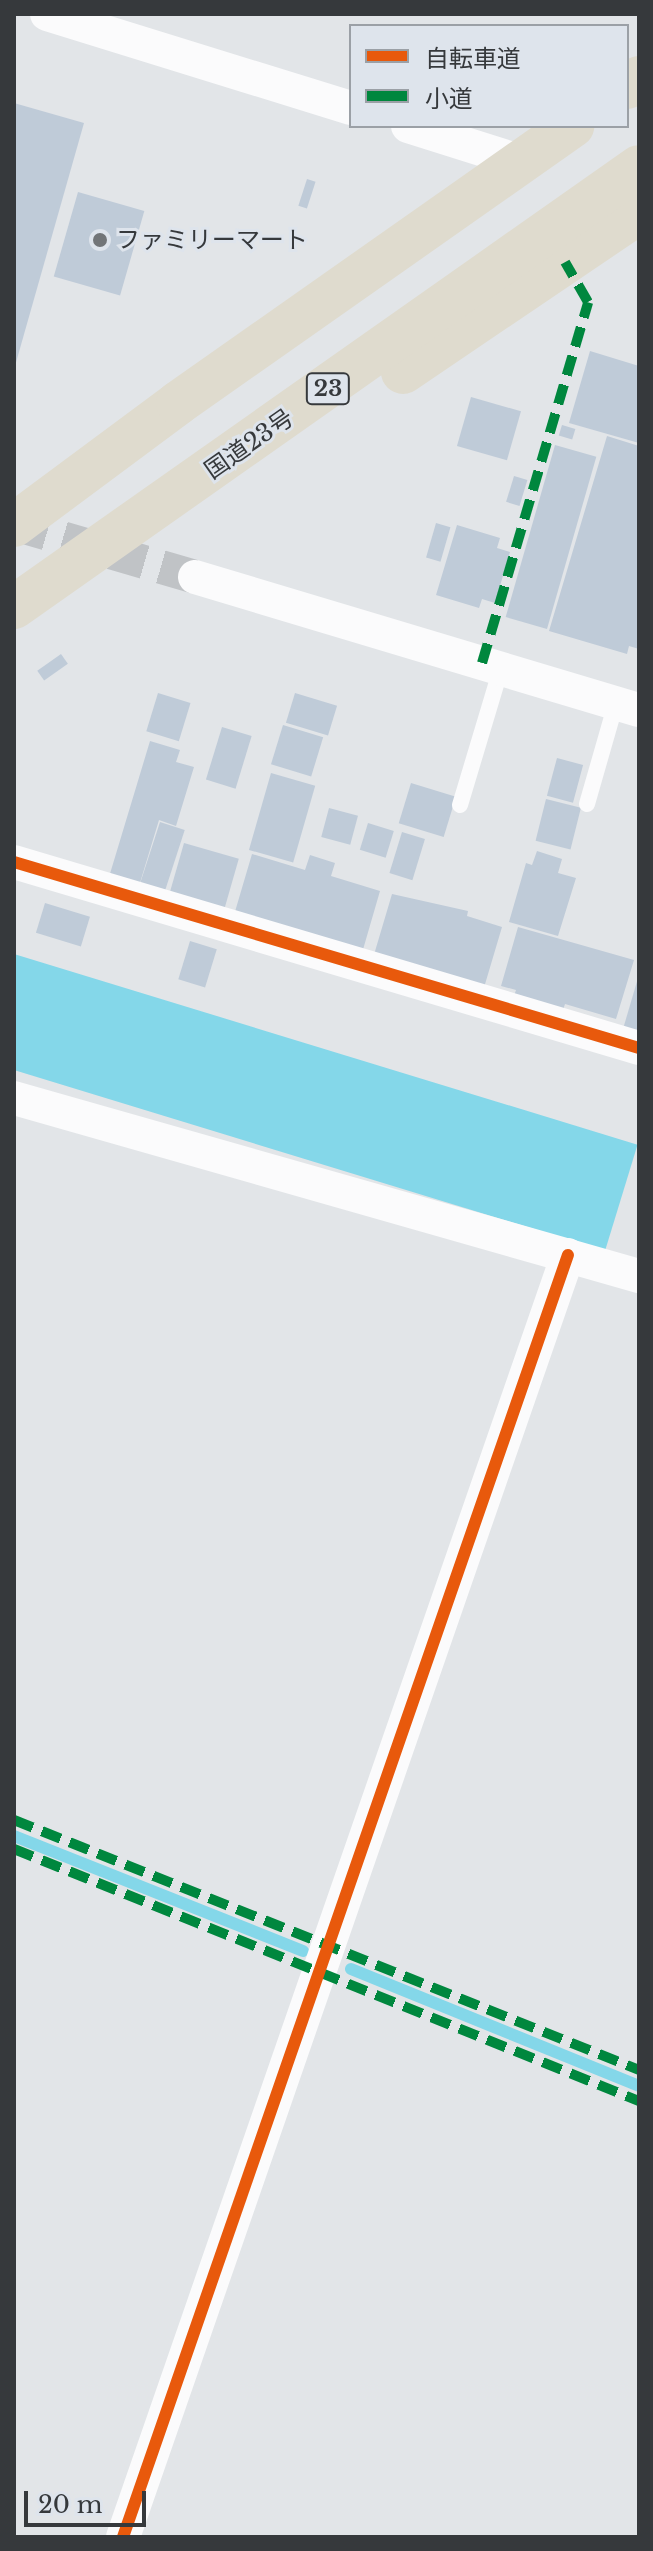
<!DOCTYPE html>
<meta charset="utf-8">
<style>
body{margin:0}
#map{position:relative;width:653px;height:2551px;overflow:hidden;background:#e2e5e8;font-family:"Libre Baskerville","Noto Sans JP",serif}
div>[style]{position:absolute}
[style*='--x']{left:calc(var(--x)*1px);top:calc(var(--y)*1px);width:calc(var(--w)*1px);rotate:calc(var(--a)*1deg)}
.water>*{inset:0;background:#84d7e9;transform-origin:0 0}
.stream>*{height:12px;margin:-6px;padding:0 6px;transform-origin:6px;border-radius:6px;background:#84d7e9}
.building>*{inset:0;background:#bfcbd8;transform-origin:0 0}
.street-tunnel>*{height:34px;margin-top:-17px;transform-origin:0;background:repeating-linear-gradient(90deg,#c0c3c6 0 34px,transparent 0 51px)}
.lane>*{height:16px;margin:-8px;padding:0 8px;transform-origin:8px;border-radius:8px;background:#fbfbfc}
.street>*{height:34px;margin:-17px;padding:0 17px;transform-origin:17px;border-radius:17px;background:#fbfbfc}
.highway>*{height:44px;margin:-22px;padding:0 22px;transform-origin:22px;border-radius:22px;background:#dfdbce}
.quiet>*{height:10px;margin-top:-5px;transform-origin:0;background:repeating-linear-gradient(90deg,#00873e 0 20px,transparent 0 30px)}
.cycleway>*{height:12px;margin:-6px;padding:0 6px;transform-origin:6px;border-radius:6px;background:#e8590c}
.dots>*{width:22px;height:22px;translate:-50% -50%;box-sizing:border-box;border:4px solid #dee4ec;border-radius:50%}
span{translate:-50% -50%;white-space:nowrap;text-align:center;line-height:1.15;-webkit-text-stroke:6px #dee4ec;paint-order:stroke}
.shield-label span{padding:2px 6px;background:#dee4ec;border:2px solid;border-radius:6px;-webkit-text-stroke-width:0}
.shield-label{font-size:22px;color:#36393c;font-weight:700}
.poi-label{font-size:24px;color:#36393c}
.left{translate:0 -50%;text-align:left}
.street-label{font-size:24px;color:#36393c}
.frame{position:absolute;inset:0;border:16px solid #36393c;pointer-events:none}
.legend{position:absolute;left:349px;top:24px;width:280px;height:104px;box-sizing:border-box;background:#dee4ec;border:2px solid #9ba0a6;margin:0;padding:10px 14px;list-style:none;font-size:24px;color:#36393c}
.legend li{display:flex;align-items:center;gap:16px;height:40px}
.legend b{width:40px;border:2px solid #9ba0a6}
.scale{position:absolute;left:24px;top:2491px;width:122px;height:36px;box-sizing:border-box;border:4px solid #36393c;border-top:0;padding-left:10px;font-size:24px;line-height:28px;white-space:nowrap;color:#36393c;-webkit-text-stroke:6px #dee4ec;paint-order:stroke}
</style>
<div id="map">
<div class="water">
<i style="left:14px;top:954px;width:652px;height:111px;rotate:17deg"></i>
</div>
<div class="stream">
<i style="--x:14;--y:1836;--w:311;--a:21.7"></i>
<i style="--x:351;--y:1969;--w:311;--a:22.1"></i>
</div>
<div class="building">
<i style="clip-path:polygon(14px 103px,84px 123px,15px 366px,14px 366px)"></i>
<i style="left:307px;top:179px;width:9px;height:28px;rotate:18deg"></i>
<i style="left:78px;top:192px;width:69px;height:88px;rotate:16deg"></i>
<i style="clip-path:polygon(590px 351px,639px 366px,639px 443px,569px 423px)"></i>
<i style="left:471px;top:397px;width:52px;height:51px;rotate:16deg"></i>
<i style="left:562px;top:425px;width:14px;height:11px;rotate:17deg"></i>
<i style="clip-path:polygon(607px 436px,639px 446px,639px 649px,629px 646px,627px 654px,549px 631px)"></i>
<i style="left:555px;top:445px;width:43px;height:179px;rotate:16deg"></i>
<i style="left:514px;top:476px;width:14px;height:27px;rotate:17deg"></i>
<i style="left:436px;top:523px;width:15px;height:36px;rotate:16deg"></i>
<i style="clip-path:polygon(457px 525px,500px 538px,497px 548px,510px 552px,495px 603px,482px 599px,479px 608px,436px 595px)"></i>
<i style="left:61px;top:654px;width:12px;height:29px;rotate:55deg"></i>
<i style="left:158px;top:693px;width:34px;height:40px;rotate:17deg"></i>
<i style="left:295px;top:693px;width:44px;height:31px;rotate:17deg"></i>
<i style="left:283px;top:725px;width:42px;height:41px;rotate:17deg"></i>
<i style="left:222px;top:727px;width:31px;height:55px;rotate:17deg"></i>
<i style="clip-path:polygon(150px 741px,180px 750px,176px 762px,194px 767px,176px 826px,159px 820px,139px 886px,109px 877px)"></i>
<i style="left:557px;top:758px;width:27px;height:39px;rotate:15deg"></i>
<i style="left:271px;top:773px;width:46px;height:80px;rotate:16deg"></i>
<i style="left:411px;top:783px;width:47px;height:42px;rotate:17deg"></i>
<i style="left:546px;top:799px;width:36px;height:43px;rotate:14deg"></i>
<i style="left:329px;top:808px;width:30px;height:30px;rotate:15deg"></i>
<i style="left:160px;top:822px;width:26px;height:68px;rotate:18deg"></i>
<i style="left:368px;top:823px;width:27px;height:28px;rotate:17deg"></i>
<i style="left:402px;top:832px;width:24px;height:43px;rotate:17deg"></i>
<i style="left:184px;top:843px;width:57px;height:51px;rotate:16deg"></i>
<i style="clip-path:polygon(537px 851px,562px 859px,558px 873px,576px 878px,558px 936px,509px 922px,526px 863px,532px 865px)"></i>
<i style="clip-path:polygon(252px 854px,305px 870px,310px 855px,335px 863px,331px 876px,380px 891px,362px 953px,234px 915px)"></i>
<i style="clip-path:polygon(392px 894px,468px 911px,467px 916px,502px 927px,483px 991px,373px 958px)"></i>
<i style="left:45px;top:903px;width:47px;height:31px;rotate:17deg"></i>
<i style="clip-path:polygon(518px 927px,634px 960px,616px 1019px,565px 1004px,561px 1016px,512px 1002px,516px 990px,501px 986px)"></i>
<i style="left:190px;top:941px;width:28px;height:40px;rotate:17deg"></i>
<i style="clip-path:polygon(638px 978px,639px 978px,639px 1033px,623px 1029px)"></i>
</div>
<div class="street-tunnel">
<i style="--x:14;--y:524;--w:189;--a:16.3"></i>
</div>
<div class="lane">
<i style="--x:587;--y:804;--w:105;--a:-74"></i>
<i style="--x:460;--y:805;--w:143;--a:-73.3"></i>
</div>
<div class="street">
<i style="--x:47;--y:14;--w:318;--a:17.2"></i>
<i style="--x:408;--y:126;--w:120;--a:17.5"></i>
<i style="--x:195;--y:577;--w:463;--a:16.7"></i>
<i style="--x:14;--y:862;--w:652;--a:16.57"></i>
<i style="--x:14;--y:1098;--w:650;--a:15.9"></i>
<i style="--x:123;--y:2537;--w:1357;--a:-70.86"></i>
</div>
<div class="highway">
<i style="--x:627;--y:87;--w:15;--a:-37"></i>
<i style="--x:403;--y:372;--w:285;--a:-34.1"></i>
<i style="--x:14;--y:525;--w:204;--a:-36.6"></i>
<i style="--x:178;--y:403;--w:482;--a:-35.1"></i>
<i style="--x:14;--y:607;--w:764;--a:-35.15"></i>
</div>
<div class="quiet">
<i style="--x:482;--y:663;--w:376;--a:-73.6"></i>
<i style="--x:588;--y:302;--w:46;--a:-119.9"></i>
<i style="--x:14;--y:1820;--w:673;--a:21.8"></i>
<i style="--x:14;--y:1849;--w:674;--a:21.96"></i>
</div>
<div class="cycleway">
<i style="--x:14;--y:862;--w:652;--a:16.57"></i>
<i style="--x:123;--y:2537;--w:1357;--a:-70.86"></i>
</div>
<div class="dots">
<i style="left:100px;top:240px;background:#727578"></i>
</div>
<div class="shield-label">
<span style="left:328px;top:389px">23</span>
</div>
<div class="poi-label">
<span class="left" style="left:116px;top:240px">ファミリーマート</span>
</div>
<div class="street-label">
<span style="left:249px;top:444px;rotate:-35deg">国道23号</span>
</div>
<div class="frame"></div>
<ul class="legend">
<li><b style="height:10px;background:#e8590c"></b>自転車道</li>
<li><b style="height:10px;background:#00873e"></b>小道</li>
</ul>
<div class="scale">20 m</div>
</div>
